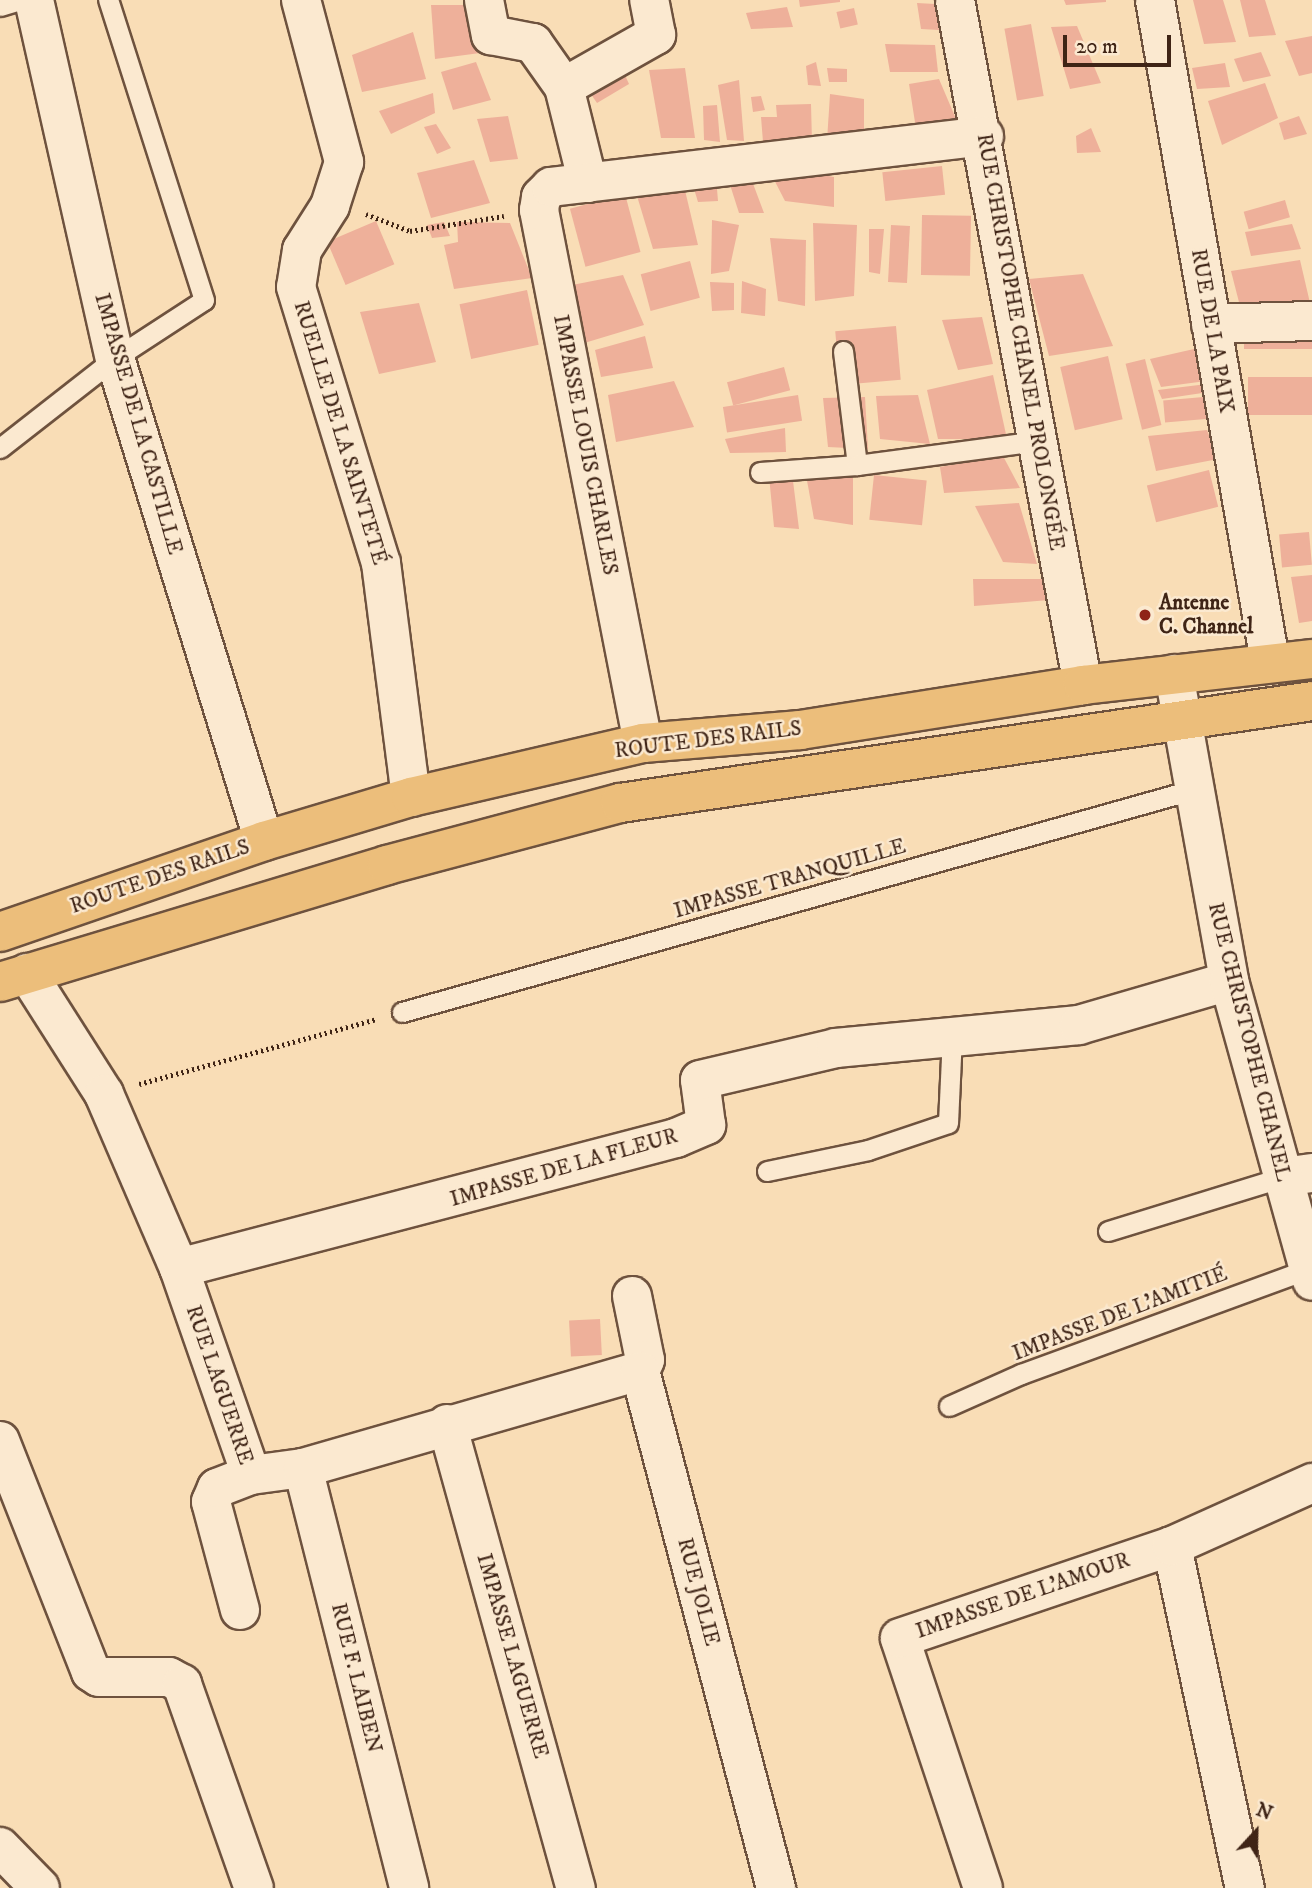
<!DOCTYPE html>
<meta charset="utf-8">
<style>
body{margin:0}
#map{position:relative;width:1312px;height:1888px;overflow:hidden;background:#f9ddb6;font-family:"IM FELL DW Pica",serif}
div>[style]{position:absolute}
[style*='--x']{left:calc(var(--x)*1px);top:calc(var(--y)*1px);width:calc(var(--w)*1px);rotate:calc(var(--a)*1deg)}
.building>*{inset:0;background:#eeb09a;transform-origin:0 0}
.path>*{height:4.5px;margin-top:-2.25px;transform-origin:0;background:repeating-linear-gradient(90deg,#3f2416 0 2px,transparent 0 5.5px)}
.roads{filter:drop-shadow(2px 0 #6e523e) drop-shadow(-2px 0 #6e523e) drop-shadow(0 2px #6e523e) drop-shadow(0 -2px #6e523e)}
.lane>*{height:19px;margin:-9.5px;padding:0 9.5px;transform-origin:9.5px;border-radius:9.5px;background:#fbe9d0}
.street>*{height:38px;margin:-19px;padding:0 19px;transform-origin:19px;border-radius:19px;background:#fbe9d0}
.secondary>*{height:38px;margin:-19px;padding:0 19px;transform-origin:19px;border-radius:19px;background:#fbe9d0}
.primary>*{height:38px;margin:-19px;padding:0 19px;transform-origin:19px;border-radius:19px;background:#ecbe7b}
.dots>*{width:19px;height:19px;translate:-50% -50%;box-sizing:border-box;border:4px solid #fbe9d0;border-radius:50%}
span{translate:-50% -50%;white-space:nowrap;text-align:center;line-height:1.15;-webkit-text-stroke:5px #fbe9d0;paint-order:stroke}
.street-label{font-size:21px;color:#3f2416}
.poi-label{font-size:21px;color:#3f2416;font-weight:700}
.left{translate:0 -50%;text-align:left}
.north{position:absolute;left:1221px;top:1797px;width:70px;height:70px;-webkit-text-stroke:5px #fbe9d0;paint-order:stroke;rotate:22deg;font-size:19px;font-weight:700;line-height:28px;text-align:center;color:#3f2416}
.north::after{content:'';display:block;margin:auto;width:24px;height:32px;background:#3f2416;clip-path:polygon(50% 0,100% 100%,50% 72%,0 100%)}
.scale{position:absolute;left:1063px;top:35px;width:108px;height:32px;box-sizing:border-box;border:4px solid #3f2416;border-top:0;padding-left:9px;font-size:21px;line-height:24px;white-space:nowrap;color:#3f2416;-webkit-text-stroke:5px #fbe9d0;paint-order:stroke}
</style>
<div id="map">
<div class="building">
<i style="clip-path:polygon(799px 0,840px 0,840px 2px,800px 7px)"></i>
<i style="clip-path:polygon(1064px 0,1106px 0,1106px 2px,1066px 5px)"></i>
<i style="clip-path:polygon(1193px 0,1223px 0,1236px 42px,1204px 44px)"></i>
<i style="clip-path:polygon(1240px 0,1265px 0,1276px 35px,1249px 37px)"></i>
<i style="clip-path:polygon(917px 3px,935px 4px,939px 30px,921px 29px)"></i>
<i style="clip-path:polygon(431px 5px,484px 5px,495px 51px,435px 59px)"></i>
<i style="clip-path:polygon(787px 7px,793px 27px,751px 29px,746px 13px)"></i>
<i style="left:854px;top:8px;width:17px;height:18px;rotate:77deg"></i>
<i style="left:1031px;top:24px;width:73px;height:27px;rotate:80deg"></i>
<i style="clip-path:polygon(1077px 26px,1101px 83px,1070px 89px,1051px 27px)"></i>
<i style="clip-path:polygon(413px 32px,426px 79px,362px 92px,352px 55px)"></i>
<i style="clip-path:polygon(1312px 36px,1312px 73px,1299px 76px,1285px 41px)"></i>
<i style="clip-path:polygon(885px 44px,935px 45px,938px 72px,890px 72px)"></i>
<i style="clip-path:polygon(1261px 52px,1271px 76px,1243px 82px,1234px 59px)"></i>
<i style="clip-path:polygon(476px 62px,491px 100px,453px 110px,441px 72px)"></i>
<i style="clip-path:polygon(816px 62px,821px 86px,808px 85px,806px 66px)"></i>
<i style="clip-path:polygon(1225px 63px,1230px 87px,1197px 89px,1192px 68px)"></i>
<i style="clip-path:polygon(620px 64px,629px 84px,597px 103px,584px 84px)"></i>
<i style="clip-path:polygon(685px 68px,695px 138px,661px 138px,649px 70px)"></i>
<i style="clip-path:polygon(827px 68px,847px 69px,847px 82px,829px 82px)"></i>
<i style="clip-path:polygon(939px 79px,962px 133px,917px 135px,909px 84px)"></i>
<i style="clip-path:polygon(739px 80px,744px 141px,727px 140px,718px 85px)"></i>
<i style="clip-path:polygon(1265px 83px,1278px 118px,1222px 145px,1208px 101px)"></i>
<i style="clip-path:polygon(433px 93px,435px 113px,391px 134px,379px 111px)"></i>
<i style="clip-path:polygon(830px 94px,864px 99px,864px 146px,827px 141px)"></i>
<i style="clip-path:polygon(761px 96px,765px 110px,753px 112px,751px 97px)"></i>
<i style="clip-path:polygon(811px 104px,812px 142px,763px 142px,761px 117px,777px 117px,776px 105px)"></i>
<i style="clip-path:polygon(717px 105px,720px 142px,704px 140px,703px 106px)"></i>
<i style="clip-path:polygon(508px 116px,518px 159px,490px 162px,477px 119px)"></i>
<i style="clip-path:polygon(1299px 116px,1307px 134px,1284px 140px,1279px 123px)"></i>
<i style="clip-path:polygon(436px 124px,451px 148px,437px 154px,424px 127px)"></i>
<i style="clip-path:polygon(1091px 128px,1101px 152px,1077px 153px,1076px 136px)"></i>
<i style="clip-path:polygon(474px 160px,490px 203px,431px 218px,417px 173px)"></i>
<i style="clip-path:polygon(746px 165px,764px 213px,739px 213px,725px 169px)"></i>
<i style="clip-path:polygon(767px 166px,834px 177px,834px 207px,785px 201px)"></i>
<i style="left:942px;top:166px;width:29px;height:60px;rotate:84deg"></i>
<i style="clip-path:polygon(716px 177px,718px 201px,698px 202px,691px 179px)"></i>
<i style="clip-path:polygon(683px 182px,698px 245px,653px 249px,634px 186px)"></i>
<i style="left:625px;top:194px;width:60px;height:57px;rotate:75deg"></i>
<i style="left:1285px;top:200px;width:18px;height:43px;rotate:74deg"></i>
<i style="left:922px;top:215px;width:49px;height:60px;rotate:1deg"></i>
<i style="clip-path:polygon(712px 220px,739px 225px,729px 271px,711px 274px)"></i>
<i style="left:376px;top:221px;width:47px;height:53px;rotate:67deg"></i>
<i style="clip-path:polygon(444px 222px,450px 236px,432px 238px,427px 225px)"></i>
<i style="clip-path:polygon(457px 222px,510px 223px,532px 278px,454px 289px,444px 245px,458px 242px)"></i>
<i style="clip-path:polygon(813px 223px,857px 225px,854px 296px,815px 301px)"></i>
<i style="clip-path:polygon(1292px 224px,1301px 249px,1251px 256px,1245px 232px)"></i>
<i style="left:891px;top:225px;width:19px;height:57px;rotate:3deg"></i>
<i style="clip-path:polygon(869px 229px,884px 229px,880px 274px,869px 272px)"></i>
<i style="clip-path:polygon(770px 238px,806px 240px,805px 306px,778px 301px)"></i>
<i style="clip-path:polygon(1300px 260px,1310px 303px,1241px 310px,1231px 271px)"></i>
<i style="left:690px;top:261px;width:38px;height:51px;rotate:75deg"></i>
<i style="clip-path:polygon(1083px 274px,1113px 346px,1049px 356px,1029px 279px)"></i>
<i style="clip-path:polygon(623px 275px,644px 325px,581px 344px,567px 286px)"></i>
<i style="clip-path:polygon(742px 281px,766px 289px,765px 316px,741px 313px)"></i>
<i style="clip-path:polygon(710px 282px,734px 283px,734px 310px,712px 311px)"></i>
<i style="left:527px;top:290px;width:56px;height:69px;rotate:78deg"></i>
<i style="clip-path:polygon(419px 303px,436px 362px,379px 374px,360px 312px)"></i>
<i style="clip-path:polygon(982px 317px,993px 364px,958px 370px,942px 320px)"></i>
<i style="left:1312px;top:323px;width:26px;height:68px;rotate:90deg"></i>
<i style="left:896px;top:326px;width:54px;height:61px;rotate:85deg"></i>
<i style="clip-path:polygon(645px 336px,653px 368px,601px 377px,595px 350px)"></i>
<i style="clip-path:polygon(1194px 349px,1206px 381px,1161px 387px,1150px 359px)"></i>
<i style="left:1108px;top:356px;width:65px;height:49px;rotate:77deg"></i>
<i style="left:1145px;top:359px;width:68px;height:20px;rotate:76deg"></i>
<i style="left:784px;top:367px;width:24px;height:59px;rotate:75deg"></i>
<i style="clip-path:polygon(993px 375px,1007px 439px,938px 439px,927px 390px)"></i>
<i style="left:1312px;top:377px;width:38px;height:64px;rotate:90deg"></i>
<i style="clip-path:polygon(674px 381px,694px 427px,616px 442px,608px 395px)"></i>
<i style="clip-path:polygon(1207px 384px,1209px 392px,1162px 399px,1158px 390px)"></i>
<i style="left:798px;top:395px;width:26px;height:76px;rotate:81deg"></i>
<i style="clip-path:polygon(918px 395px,930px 444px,880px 439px,876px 396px)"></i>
<i style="left:1215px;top:396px;width:22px;height:52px;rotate:85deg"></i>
<i style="clip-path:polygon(865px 397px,868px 449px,828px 447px,823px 398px)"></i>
<i style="clip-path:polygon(785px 428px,786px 452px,730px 453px,725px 439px)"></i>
<i style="clip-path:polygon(1207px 430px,1218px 459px,1156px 471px,1148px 436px)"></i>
<i style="clip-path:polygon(1003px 456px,1020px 488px,944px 493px,940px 467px)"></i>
<i style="left:1209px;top:470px;width:38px;height:64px;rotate:76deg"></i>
<i style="clip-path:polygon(806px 475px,853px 477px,853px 525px,814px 519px)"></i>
<i style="left:874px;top:475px;width:53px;height:45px;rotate:6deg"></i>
<i style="clip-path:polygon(769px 476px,793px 481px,799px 529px,774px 527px)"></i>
<i style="clip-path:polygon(1019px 503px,1037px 564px,1003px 562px,975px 506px)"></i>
<i style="left:1309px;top:532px;width:33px;height:30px;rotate:85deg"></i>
<i style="clip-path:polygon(1312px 575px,1312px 621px,1299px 623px,1291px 577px)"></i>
<i style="clip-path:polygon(973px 579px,1043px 579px,1049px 600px,974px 606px)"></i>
<i style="left:600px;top:1319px;width:36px;height:31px;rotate:87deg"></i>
</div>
<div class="path">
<i style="--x:366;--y:214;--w:47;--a:21.1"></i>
<i style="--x:410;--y:231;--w:95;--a:-9.1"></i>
<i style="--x:139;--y:1084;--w:247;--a:-15.3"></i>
</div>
<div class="roads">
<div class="lane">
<i style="--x:0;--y:6;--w:21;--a:-17"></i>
<i style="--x:843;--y:351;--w:115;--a:83"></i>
<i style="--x:0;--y:448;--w:146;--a:-38"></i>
<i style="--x:115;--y:358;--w:106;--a:-33.1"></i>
<i style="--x:204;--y:300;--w:315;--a:-107.7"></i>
<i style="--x:760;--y:472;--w:97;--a:-4.1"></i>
<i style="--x:857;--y:465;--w:181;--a:-7.6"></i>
<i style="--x:402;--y:1012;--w:821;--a:-15.7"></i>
<i style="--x:767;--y:1171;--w:103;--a:-11.7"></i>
<i style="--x:868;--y:1150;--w:84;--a:-18.6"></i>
<i style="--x:948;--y:1123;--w:87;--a:-87.4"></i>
<i style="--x:1108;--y:1231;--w:183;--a:-17.1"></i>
<i style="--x:949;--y:1406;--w:79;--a:-24"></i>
<i style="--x:1021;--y:1374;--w:306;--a:-20.1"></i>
</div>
<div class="street">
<i style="--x:34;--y:0;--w:367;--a:77.3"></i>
<i style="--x:115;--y:358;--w:505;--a:72.86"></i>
<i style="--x:301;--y:0;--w:168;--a:75.1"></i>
<i style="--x:344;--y:162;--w:46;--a:107.7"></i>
<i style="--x:330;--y:206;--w:52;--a:122.5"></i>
<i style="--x:302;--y:250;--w:37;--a:99"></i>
<i style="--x:296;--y:287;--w:289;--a:72.9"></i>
<i style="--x:381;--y:563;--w:236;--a:82.7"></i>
<i style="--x:484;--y:0;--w:36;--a:79"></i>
<i style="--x:491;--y:35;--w:43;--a:10.8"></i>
<i style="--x:533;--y:43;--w:54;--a:54.8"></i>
<i style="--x:564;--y:87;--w:99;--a:76"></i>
<i style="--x:955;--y:0;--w:697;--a:79.42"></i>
<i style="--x:1155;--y:0;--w:671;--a:80.13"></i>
<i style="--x:564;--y:87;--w:106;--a:-29.5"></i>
<i style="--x:656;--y:35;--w:36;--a:-101"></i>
<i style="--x:1211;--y:324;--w:101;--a:-1.7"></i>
<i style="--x:643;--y:743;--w:543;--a:-101.04"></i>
<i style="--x:539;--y:210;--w:13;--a:-81"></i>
<i style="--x:541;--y:197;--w:14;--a:-45"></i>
<i style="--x:551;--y:187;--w:436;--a:-6.7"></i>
<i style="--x:27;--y:973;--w:143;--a:57.5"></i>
<i style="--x:104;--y:1094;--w:189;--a:66.7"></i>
<i style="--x:179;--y:1268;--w:219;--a:70.8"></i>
<i style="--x:251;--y:1475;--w:52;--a:-7.7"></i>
<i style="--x:303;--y:1468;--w:351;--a:-16.1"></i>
<i style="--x:1283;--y:1177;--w:29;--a:-8"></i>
<i style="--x:179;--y:1268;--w:514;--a:-14.66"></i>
<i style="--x:676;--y:1138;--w:33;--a:-23"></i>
<i style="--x:706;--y:1125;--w:45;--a:-97.6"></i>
<i style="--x:700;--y:1080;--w:140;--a:-13.2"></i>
<i style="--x:836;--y:1048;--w:244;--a:-5.4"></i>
<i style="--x:1079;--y:1025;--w:156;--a:-16.3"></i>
<i style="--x:632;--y:1296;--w:65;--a:78.5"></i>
<i style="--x:645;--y:1360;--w:12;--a:114"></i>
<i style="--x:640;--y:1371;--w:535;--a:75.26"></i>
<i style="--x:447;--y:1424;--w:482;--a:74.5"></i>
<i style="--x:0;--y:1441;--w:248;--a:68.5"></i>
<i style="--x:91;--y:1672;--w:9;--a:32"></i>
<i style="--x:99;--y:1677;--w:70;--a:0"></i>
<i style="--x:169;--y:1677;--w:15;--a:28"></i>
<i style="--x:182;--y:1684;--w:216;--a:70.6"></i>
<i style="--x:303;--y:1468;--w:433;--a:75.8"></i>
<i style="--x:1172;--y:1546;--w:350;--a:78"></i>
<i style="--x:240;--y:1610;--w:112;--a:-105"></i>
<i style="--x:211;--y:1502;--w:15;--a:-67"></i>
<i style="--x:217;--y:1488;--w:36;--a:-21"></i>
<i style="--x:0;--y:1847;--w:57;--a:45.7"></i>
<i style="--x:983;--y:1888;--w:263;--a:-108.4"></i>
<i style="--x:900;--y:1638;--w:287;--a:-18.7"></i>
<i style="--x:1172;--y:1546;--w:154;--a:-24.2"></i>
</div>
<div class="secondary">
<i style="--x:1174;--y:674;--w:312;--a:79.8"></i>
<i style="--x:1229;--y:981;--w:311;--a:74.5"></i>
</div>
<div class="primary">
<i style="--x:0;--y:932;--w:279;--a:-19"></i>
<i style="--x:264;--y:841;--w:153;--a:-16.7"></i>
<i style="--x:411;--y:797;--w:238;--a:-13.1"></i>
<i style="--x:643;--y:743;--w:158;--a:-4.7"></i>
<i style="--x:800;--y:730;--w:287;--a:-9"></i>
<i style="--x:1083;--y:685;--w:230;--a:-6.5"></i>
<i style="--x:0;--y:982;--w:404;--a:-16.8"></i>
<i style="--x:387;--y:865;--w:241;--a:-14.9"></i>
<i style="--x:620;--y:803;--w:699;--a:-8.38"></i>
</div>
</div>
<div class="dots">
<i style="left:1145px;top:615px;background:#8f2418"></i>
</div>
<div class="street-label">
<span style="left:1212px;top:331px;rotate:80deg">RUE DE LA PAIX</span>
<span style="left:1020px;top:342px;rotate:80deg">RUE CHRISTOPHE CHANEL PROLONGÉE</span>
<span style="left:138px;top:424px;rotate:74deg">IMPASSE DE LA CASTILLE</span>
<span style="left:340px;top:433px;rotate:73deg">RUELLE DE LA SAINTETÉ</span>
<span style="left:585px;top:445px;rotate:79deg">IMPASSE LOUIS CHARLES</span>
<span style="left:708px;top:740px;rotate:-7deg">ROUTE DES RAILS</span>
<span style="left:160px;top:877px;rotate:-19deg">ROUTE DES RAILS</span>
<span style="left:790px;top:879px;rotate:-16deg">IMPASSE TRANQUILLE</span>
<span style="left:1249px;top:1042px;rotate:76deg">RUE CHRISTOPHE CHANEL</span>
<span style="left:564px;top:1168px;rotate:-16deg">IMPASSE DE LA FLEUR</span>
<span style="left:1120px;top:1314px;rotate:-21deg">IMPASSE DE L'AMITIÉ</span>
<span style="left:219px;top:1385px;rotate:71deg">RUE LAGUERRE</span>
<span style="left:698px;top:1592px;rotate:75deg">RUE JOLIE</span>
<span style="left:1023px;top:1596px;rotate:-19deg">IMPASSE DE L'AMOUR</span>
<span style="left:512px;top:1656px;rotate:74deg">IMPASSE LAGUERRE</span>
<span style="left:356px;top:1678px;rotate:76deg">RUE F. LAIBEN</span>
</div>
<div class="poi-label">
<span class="left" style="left:1159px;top:615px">Antenne<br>C. Channel</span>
</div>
<div class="north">N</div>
<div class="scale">20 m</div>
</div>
